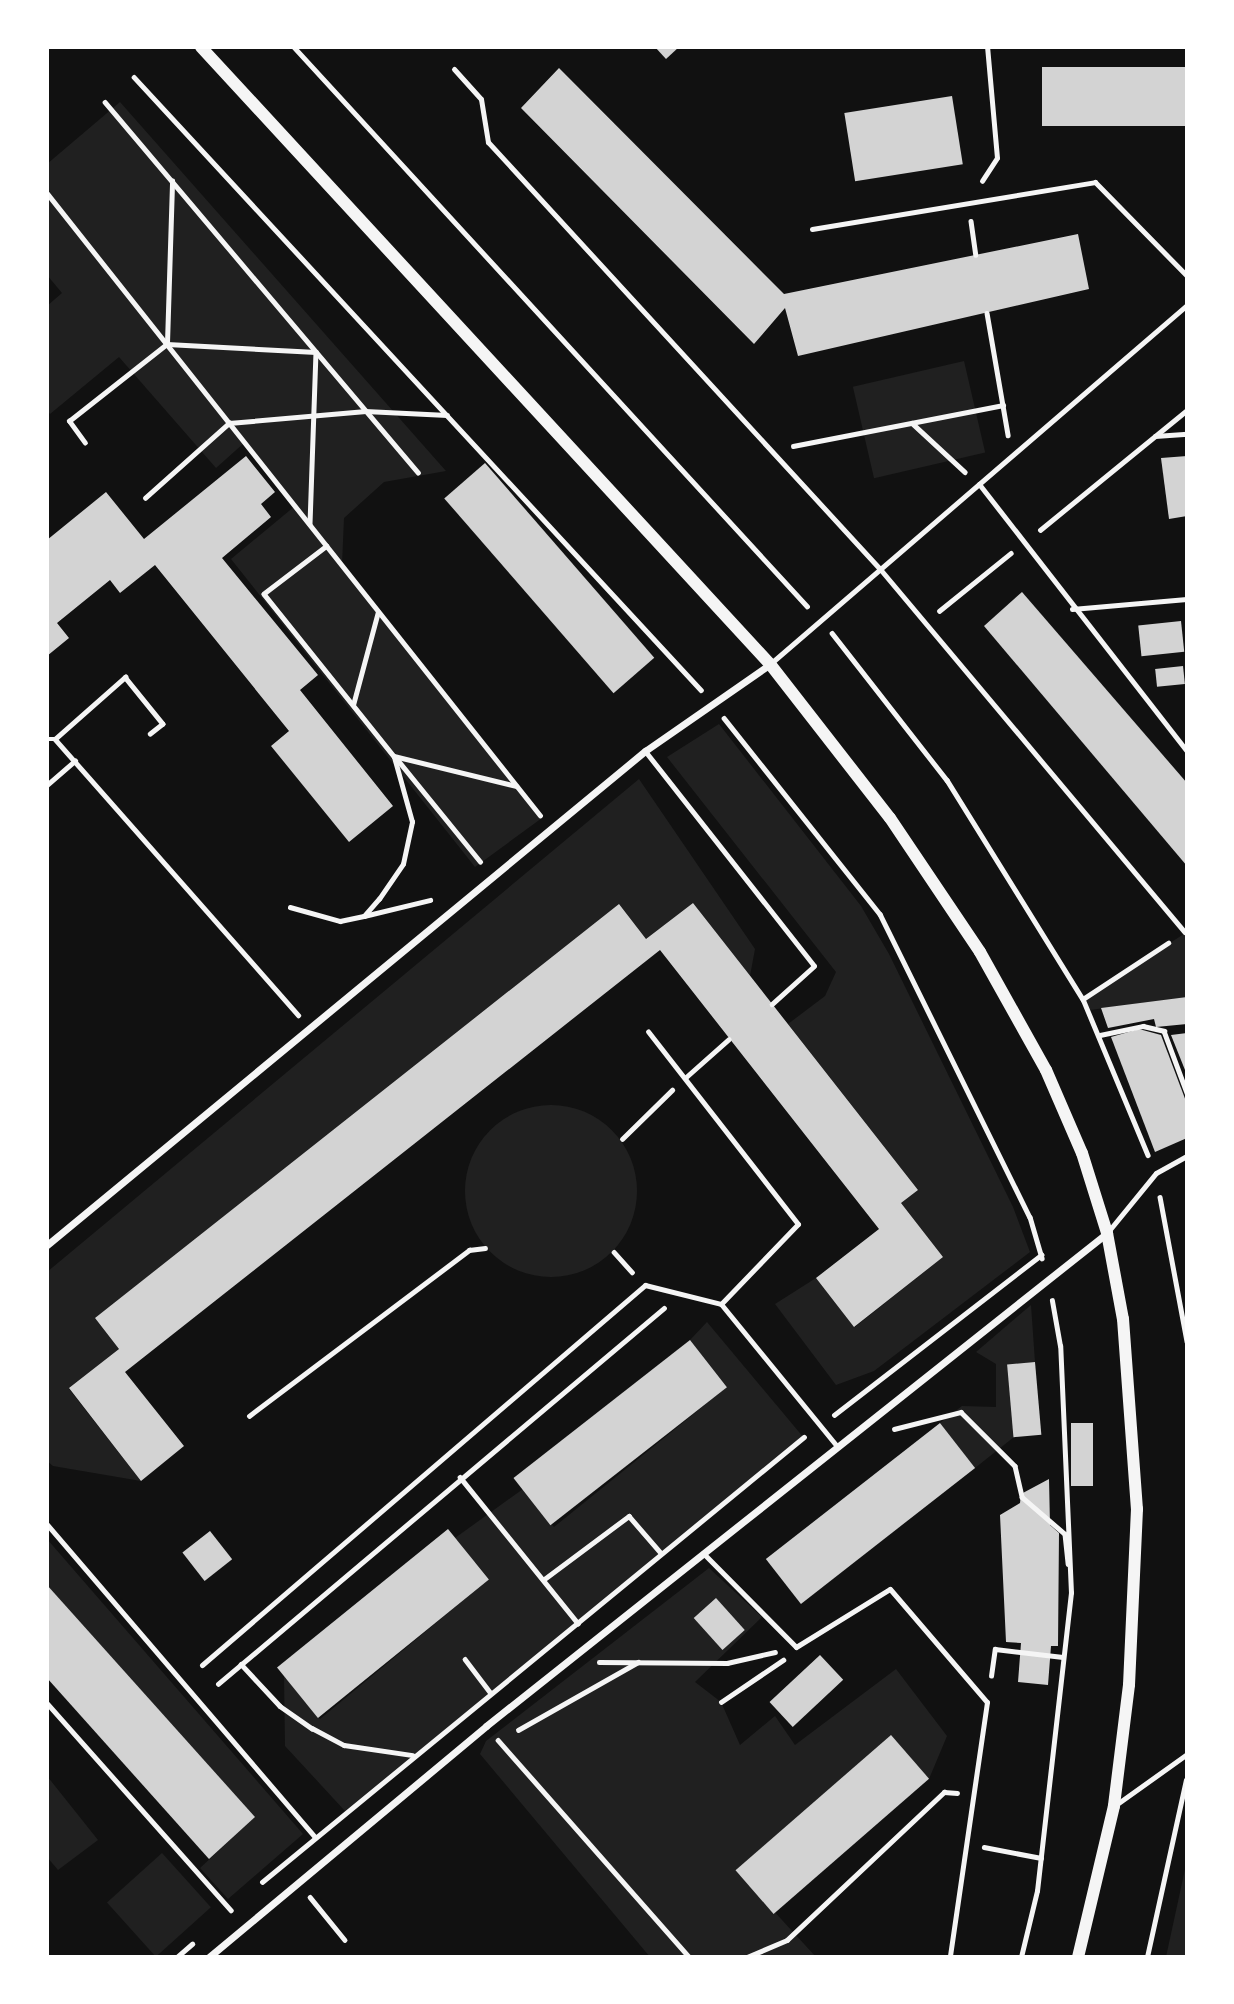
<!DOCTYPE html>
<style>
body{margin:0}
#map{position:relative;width:1234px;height:2004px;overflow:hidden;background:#111;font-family:"Alegreya Sans",sans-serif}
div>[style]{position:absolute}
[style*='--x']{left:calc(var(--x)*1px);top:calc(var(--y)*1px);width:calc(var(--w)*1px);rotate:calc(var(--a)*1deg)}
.green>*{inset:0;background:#202020;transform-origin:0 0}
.round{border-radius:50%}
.building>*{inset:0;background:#d3d3d3;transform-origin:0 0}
.path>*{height:4.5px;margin:-2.25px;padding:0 2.25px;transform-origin:2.25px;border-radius:2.25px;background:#f5f5f5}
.service>*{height:5px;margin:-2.5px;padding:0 2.5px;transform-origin:2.5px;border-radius:2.5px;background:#f5f5f5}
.minor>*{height:7px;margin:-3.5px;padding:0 3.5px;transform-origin:3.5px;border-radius:3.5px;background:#f5f5f5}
.tertiary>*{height:12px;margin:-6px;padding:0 6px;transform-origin:6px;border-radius:6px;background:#f5f5f5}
span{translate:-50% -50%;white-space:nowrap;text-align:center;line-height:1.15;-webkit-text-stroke:5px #fff;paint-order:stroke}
.frame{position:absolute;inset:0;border:49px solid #fff;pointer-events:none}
</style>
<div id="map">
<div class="green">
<i style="clip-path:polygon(120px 102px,446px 471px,384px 482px,344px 518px,342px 565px,542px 818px,475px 867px,231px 559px,295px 506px,244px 443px,216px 468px,119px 357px,50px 414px,47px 410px,47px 306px,62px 293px,47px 275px,47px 164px)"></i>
<i style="left:964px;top:361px;width:94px;height:114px;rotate:77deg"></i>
<i style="clip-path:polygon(719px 724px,861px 906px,889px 954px,1013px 1207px,1030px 1252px,874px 1371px,836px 1385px,775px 1304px,816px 1278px,855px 1327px,943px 1257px,901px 1203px,918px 1190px,788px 1024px,825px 996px,836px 972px,667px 757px)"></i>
<i style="clip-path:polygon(639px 779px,755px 949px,750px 976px,693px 903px,646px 939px,620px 905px,95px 1318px,119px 1349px,69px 1389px,141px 1481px,53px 1466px,47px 1461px,47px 1272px)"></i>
<i style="clip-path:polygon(1187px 932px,1187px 997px,1090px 1010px,1083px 999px)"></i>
<i class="round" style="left:465px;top:1105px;width:172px;height:172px"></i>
<i style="clip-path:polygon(1031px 1305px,1035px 1362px,1008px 1365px,1014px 1437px,975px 1468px,940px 1423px,962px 1406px,996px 1407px,996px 1364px,976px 1352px)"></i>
<i style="clip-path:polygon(707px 1322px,804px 1438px,345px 1811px,285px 1746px,284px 1676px,320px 1719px,489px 1579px,455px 1538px,523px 1489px,554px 1527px,727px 1387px,690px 1340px)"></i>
<i style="clip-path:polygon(47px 1539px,303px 1834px,228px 1899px,200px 1868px,255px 1817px,47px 1585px)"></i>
<i style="clip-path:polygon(709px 1568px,762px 1617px,695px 1682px,721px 1702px,740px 1745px,775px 1716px,795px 1745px,896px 1669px,947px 1736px,929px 1779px,890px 1736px,736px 1870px,816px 1957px,650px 1957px,480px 1754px,486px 1741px)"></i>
<i style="clip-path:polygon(47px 1776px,98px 1840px,58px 1870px,47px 1857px)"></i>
<i style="left:162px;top:1853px;width:73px;height:74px;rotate:48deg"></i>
<i style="clip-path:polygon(1187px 1860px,1187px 1957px,1166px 1957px)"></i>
</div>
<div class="building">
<i style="clip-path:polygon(655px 47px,679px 47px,666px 59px)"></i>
<i style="left:1187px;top:67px;width:59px;height:145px;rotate:90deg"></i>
<i style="clip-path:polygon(559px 68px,784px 294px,1078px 234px,1089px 289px,798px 356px,785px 308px,754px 344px,521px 108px)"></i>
<i style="left:952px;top:96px;width:69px;height:109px;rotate:81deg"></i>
<i style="clip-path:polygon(246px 456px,275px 492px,261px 504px,271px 517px,222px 558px,318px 675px,300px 690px,393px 806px,349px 842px,271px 746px,289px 731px,155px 565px,120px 593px,110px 580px,57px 623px,69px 638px,47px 656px,47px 540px,106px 492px,144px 539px)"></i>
<i style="clip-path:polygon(1187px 456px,1187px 516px,1169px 519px,1161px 458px)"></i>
<i style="left:485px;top:463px;width:258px;height:54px;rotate:49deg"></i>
<i style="clip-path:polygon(1022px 592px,1187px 783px,1187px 866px,984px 626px)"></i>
<i style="left:1181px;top:621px;width:31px;height:43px;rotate:84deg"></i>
<i style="left:1183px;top:666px;width:18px;height:28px;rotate:84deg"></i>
<i style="clip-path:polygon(693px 903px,918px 1190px,901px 1203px,943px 1257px,854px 1327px,816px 1278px,879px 1229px,660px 950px,125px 1372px,184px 1446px,141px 1481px,69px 1388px,119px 1349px,95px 1318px,619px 904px,646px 939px)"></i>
<i style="clip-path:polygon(1187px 997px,1187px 1024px,1156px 1027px,1154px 1019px,1108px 1028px,1101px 1008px)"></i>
<i style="clip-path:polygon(1139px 1029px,1161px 1035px,1187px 1104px,1187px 1138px,1155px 1152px,1111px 1037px)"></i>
<i style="clip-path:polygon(1187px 1033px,1187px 1075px,1171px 1035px)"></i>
<i style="left:690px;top:1340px;width:60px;height:224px;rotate:52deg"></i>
<i style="left:1035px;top:1362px;width:73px;height:28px;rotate:85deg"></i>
<i style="left:940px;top:1423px;width:57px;height:221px;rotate:52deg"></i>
<i style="left:1071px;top:1423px;width:22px;height:63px"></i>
<i style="clip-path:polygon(1049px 1479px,1050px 1525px,1059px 1533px,1058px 1646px,1051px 1646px,1048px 1685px,1018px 1682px,1021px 1643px,1006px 1642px,1000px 1515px,1020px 1503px,1021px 1494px)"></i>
<i style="left:448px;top:1529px;width:65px;height:220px;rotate:51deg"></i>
<i style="left:210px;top:1531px;width:36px;height:35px;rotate:52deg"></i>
<i style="clip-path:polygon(47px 1585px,255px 1817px,209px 1859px,47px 1678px)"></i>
<i style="left:716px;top:1598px;width:43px;height:30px;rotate:48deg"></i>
<i style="left:820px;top:1655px;width:34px;height:69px;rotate:47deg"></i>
<i style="left:891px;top:1735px;width:58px;height:206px;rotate:49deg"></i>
</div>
<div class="path">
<i style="--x:294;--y:47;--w:759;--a:47.46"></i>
<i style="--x:134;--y:77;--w:835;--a:47.23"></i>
<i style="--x:105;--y:102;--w:485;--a:49.8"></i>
<i style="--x:982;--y:181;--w:27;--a:-57"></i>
<i style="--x:997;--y:158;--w:111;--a:-95.1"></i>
<i style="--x:47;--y:193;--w:794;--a:51.6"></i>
<i style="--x:971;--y:221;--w:34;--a:82"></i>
<i style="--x:987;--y:313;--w:124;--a:80.2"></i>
<i style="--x:167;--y:343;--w:162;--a:-88.2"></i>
<i style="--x:912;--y:423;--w:72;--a:42.8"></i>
<i style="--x:1155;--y:436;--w:32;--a:-4"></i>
<i style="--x:85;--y:443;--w:27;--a:-126"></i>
<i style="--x:69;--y:421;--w:125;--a:-38.2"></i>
<i style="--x:167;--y:344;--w:149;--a:3.1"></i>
<i style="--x:316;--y:352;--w:172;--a:92"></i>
<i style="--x:793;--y:446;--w:214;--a:-11"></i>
<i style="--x:145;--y:498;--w:113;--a:-41.8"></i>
<i style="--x:229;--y:423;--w:137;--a:-5"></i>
<i style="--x:365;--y:411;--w:82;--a:2.8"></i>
<i style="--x:1040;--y:530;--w:190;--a:-39.2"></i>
<i style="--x:327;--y:546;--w:79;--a:142.7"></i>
<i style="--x:264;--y:594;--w:208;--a:51.3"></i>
<i style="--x:394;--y:756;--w:126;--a:13.8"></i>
<i style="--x:939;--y:611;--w:92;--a:-38.9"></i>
<i style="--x:832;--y:633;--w:187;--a:52"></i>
<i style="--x:947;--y:780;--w:258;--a:58.2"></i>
<i style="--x:1083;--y:999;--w:169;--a:67.4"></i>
<i style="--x:353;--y:705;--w:96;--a:-75"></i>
<i style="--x:724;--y:718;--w:251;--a:51.5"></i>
<i style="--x:880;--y:914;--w:338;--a:63.7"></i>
<i style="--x:1030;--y:1217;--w:43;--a:73.7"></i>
<i style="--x:47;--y:739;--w:8;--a:0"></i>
<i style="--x:55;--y:739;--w:368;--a:48.6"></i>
<i style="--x:55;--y:739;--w:94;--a:-41.5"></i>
<i style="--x:125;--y:677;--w:60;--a:51"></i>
<i style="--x:163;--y:724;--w:16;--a:142"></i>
<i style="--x:397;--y:759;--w:132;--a:50.9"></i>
<i style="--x:47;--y:785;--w:37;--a:-41"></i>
<i style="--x:290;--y:907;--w:52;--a:15.6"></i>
<i style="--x:340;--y:921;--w:25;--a:-12"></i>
<i style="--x:364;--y:916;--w:23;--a:-49"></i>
<i style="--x:379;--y:899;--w:42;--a:-55.6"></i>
<i style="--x:403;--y:864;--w:43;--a:-77.9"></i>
<i style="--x:412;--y:822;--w:67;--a:-105.5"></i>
<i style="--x:364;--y:916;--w:68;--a:-13.6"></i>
<i style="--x:1083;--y:999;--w:102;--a:-33.4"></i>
<i style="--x:1100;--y:1035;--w:44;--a:-11.8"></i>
<i style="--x:1143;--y:1026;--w:22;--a:13"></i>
<i style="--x:1164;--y:1031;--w:66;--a:69.6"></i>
<i style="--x:622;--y:1139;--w:70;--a:-44.4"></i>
<i style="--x:1160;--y:1197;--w:147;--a:79.4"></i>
<i style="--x:614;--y:1252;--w:27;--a:48"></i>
<i style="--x:834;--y:1415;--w:262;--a:-37.7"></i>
<i style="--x:249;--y:1416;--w:276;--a:-37"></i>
<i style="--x:469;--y:1250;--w:16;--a:-7"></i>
<i style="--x:894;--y:1429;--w:69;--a:-14.2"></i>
<i style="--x:961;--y:1412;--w:76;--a:45"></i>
<i style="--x:1015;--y:1466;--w:32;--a:77"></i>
<i style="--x:1022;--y:1497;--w:57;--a:40.7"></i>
<i style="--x:1065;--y:1534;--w:30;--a:84"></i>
<i style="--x:460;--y:1477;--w:188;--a:51.1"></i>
<i style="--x:47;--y:1524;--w:411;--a:49.4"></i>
<i style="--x:543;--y:1580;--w:107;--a:-36.7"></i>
<i style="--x:629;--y:1516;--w:49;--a:49.1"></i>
<i style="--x:465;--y:1659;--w:41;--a:52.9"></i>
<i style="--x:599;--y:1662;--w:128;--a:0.4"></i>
<i style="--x:727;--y:1663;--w:49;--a:-12.9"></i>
<i style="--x:241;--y:1664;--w:57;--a:47.1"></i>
<i style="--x:280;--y:1706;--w:39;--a:35"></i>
<i style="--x:312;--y:1728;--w:36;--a:28"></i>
<i style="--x:344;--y:1745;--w:69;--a:8.4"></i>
<i style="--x:991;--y:1676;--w:27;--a:-82"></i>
<i style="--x:995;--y:1649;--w:68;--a:6.7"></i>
<i style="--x:218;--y:1684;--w:583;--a:-40.13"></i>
<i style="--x:721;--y:1702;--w:75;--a:-34.1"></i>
<i style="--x:47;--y:1703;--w:277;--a:48.4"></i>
<i style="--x:518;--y:1730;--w:138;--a:-29.5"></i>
<i style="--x:498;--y:1740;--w:289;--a:48.6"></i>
<i style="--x:984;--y:1847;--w:58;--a:10.9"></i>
<i style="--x:262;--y:1882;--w:701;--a:-39.39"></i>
<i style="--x:310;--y:1897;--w:55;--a:50.9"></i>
<i style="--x:177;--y:1957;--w:20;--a:-41"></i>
<i style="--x:747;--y:1957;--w:43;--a:-23"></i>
<i style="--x:787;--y:1940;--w:216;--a:-43.3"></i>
<i style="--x:944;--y:1792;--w:13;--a:4"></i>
<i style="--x:1021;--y:1957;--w:68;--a:-76.4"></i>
<i style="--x:1037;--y:1891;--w:300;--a:-83.5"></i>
<i style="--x:1071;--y:1593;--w:247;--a:-92.5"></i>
<i style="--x:1060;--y:1346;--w:46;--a:-100.1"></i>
<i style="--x:1147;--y:1957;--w:181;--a:-77.6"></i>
</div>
<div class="service">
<i style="--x:454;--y:69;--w:40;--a:48"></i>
<i style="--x:481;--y:99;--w:44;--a:80.8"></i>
<i style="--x:488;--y:142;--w:580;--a:47.45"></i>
<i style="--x:880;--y:569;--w:474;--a:50"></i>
<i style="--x:812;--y:229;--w:287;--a:-9.4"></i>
<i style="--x:1095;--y:182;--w:132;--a:45.6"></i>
<i style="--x:979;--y:484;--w:338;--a:52.1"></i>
<i style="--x:1072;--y:609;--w:115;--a:-5"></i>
<i style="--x:770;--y:664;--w:550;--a:-40.73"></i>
<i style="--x:645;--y:751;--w:273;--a:51.8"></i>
<i style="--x:814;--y:966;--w:57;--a:137.9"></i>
<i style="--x:686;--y:1077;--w:57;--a:-41.5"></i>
<i style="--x:1107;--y:1233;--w:77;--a:-50.8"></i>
<i style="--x:1156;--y:1173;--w:35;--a:-29"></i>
<i style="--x:721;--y:1304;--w:182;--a:50.8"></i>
<i style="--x:703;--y:1553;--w:132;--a:45.3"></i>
<i style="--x:796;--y:1647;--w:110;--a:-31.7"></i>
<i style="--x:890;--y:1589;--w:149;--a:49.4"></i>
<i style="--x:987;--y:1702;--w:258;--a:98.3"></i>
<i style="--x:202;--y:1665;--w:584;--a:-40.62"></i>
<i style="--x:645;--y:1285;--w:78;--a:14"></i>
<i style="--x:721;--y:1304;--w:111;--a:-46.1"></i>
<i style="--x:798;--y:1224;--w:244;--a:-127.9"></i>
<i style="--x:1117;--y:1804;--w:86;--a:-35.5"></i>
</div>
<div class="minor">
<i style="--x:47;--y:1245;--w:776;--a:-39.56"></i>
<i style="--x:645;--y:751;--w:152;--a:-34.8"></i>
<i style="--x:209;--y:1957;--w:361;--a:-39.8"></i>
<i style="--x:486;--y:1726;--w:793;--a:-38.45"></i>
</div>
<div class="tertiary">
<i style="--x:201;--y:47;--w:839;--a:47.32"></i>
<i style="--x:770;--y:664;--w:195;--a:52.1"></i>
<i style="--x:890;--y:818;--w:161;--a:56.1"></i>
<i style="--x:980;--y:952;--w:135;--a:60.8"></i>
<i style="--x:1046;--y:1070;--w:90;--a:66.6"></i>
<i style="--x:1082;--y:1153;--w:84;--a:72.6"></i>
<i style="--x:1107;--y:1233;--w:87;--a:79.5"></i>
<i style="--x:1123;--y:1319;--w:191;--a:85.8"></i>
<i style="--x:1137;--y:1509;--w:176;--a:92.6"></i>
<i style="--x:1129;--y:1685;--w:122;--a:97.1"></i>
<i style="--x:1114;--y:1806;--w:155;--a:103.4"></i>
</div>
<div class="frame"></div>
</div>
